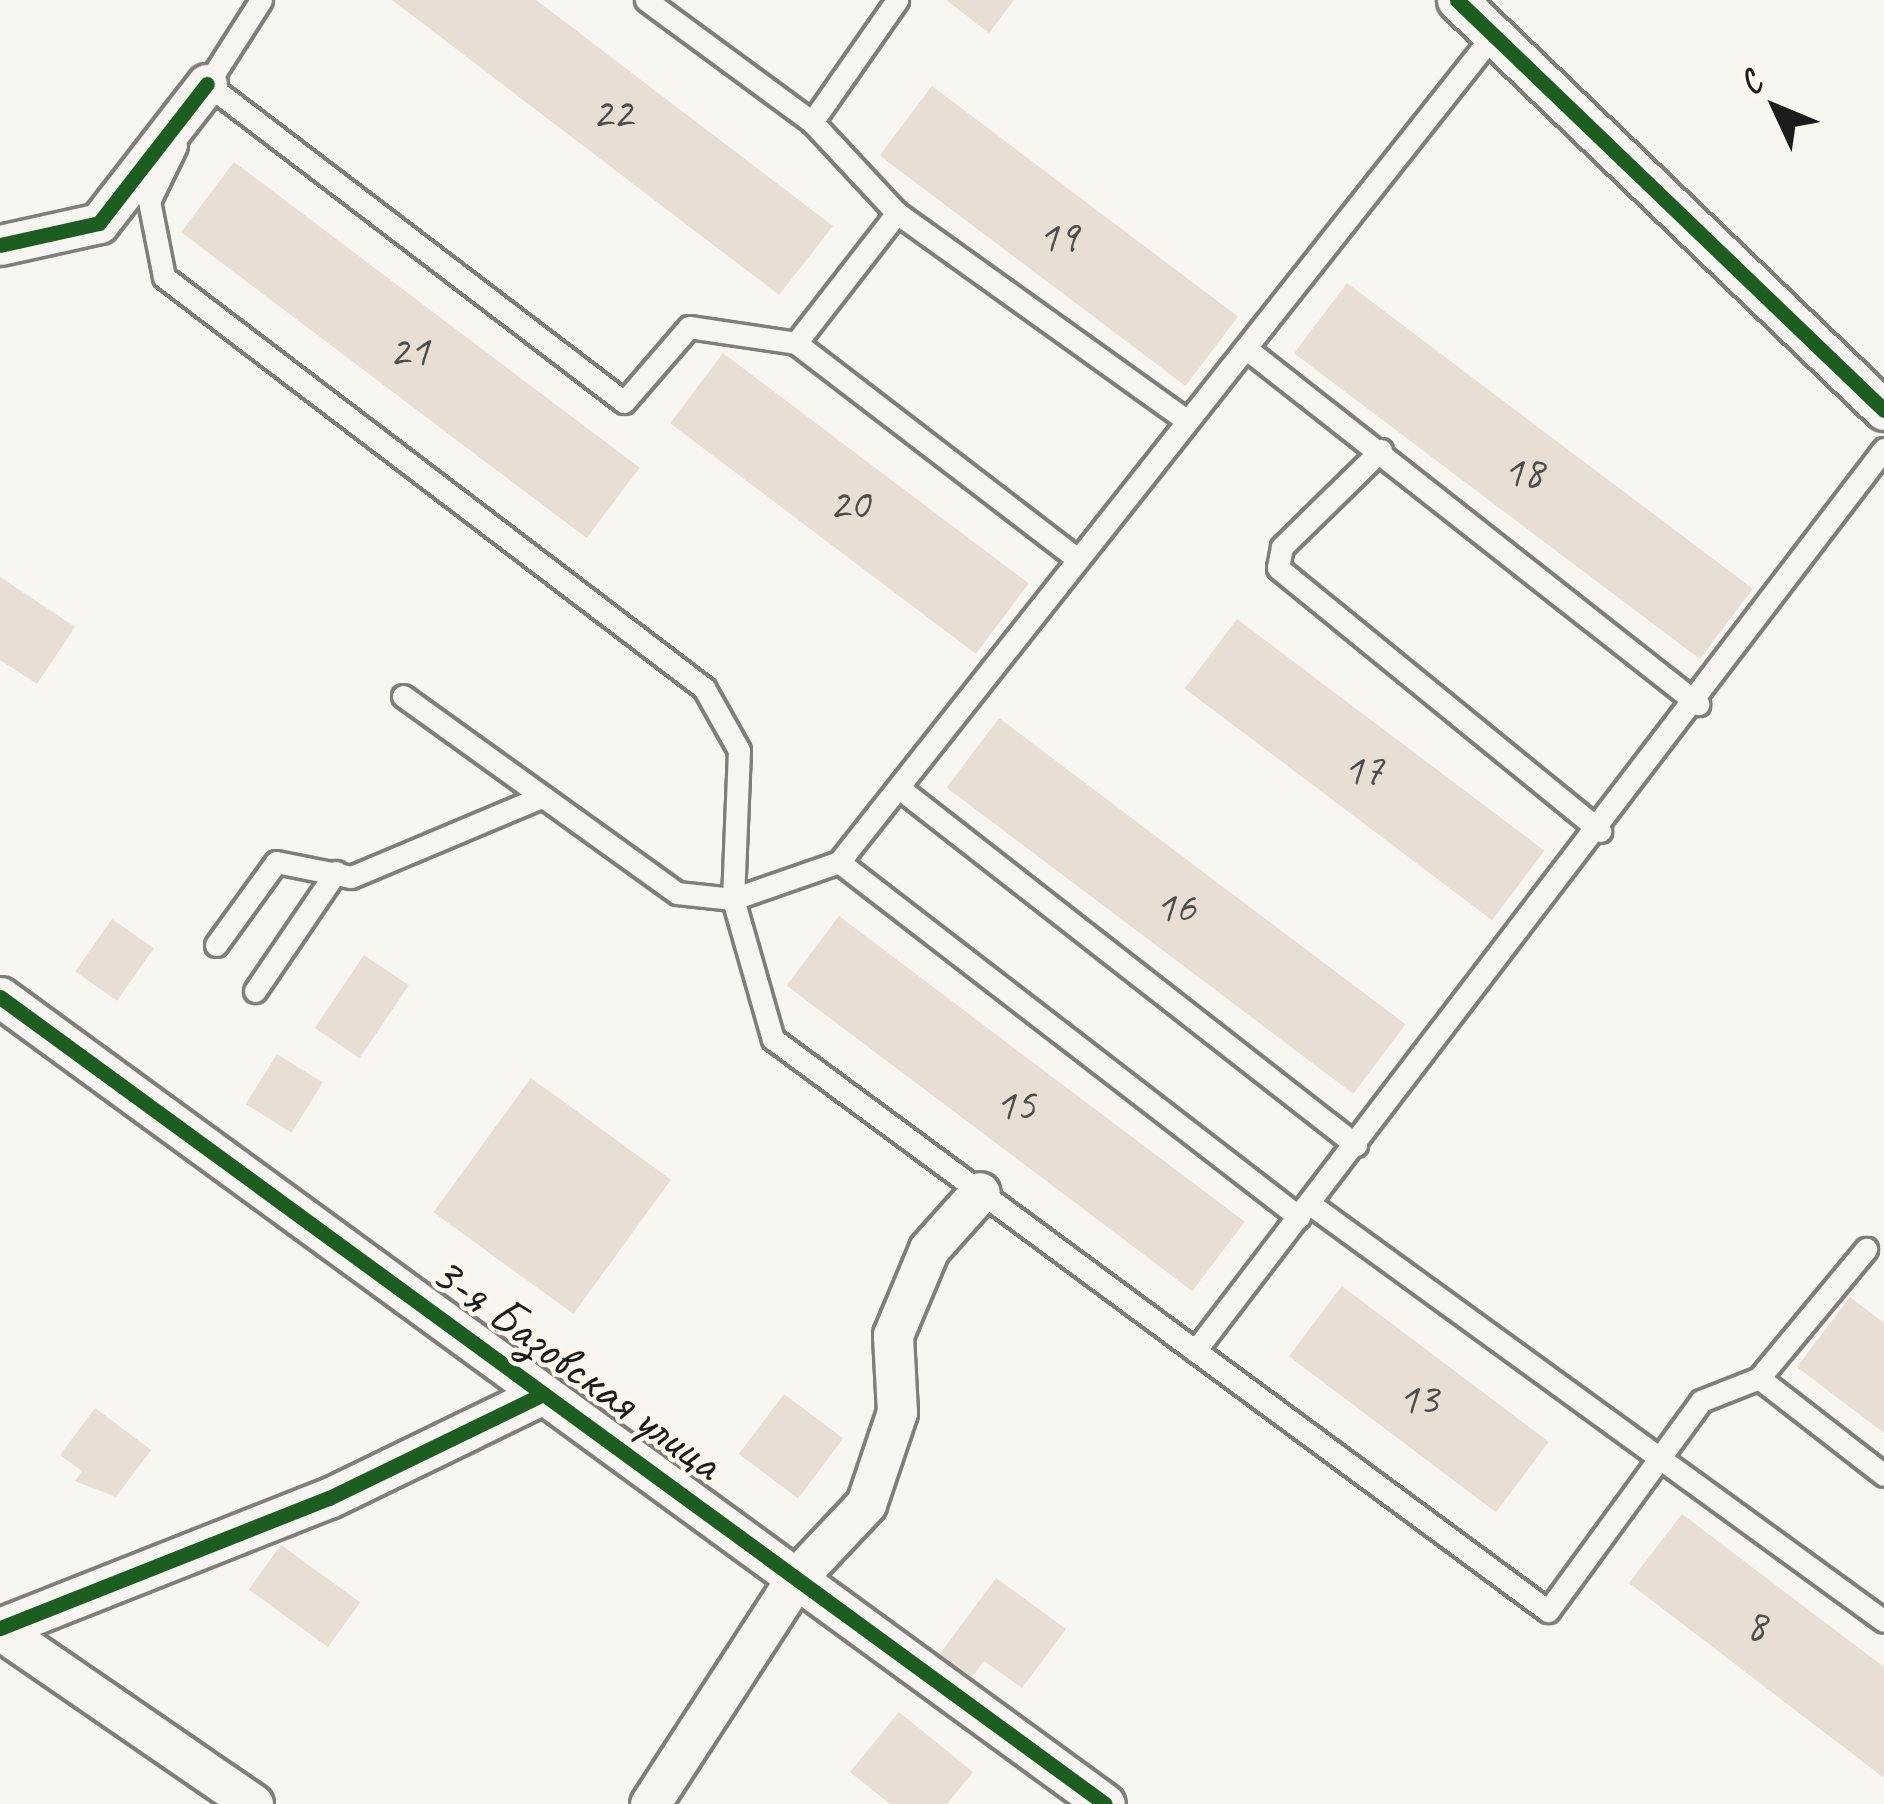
<!DOCTYPE html>
<meta charset="utf-8">
<style>
body{margin:0}
#map{position:relative;width:1884px;height:1804px;overflow:hidden;background:#f8f6f0;font-family:Caveat,sans-serif}
div>[style]{position:absolute}
[style*='--x']{left:calc(var(--x)*1px);top:calc(var(--y)*1px);width:calc(var(--w)*1px);rotate:calc(var(--a)*1deg)}
.building>*{inset:0;background:#e8ded4;transform-origin:0 0}
.roads{filter:drop-shadow(3px 0 #7f7e7b) drop-shadow(-3px 0 #7f7e7b) drop-shadow(0 3px #7f7e7b) drop-shadow(0 -3px #7f7e7b)}
.service>*{height:21px;margin:-10.5px;padding:0 10.5px;transform-origin:10.5px;border-radius:10.5px;background:#f6f5f1}
.minor>*{height:39px;margin:-19.5px;padding:0 19.5px;transform-origin:19.5px;border-radius:19.5px;background:#f6f5f1}
.cycleway>*{height:15px;margin:-7.5px;padding:0 7.5px;transform-origin:7.5px;border-radius:7.5px;background:#1b5e20}
span{translate:-50% -50%;white-space:nowrap;text-align:center;line-height:1.15;-webkit-text-stroke:9px #fbf7ec;paint-order:stroke}
.number-label{font-size:45px;color:#4f4c4a}
.number-label span{-webkit-text-stroke-width:0}
.street-label{font-size:51px;color:#1c1c1c}
.north{position:absolute;left:1716px;top:48px;width:120px;height:120px;-webkit-text-stroke:9px #fbf7ec;paint-order:stroke;rotate:314deg;font-size:33px;font-weight:700;line-height:48px;text-align:center;color:#1c1c1c}
.north::after{content:'';display:block;margin:auto;width:42px;height:54px;background:#1c1c1c;clip-path:polygon(50% 0,100% 100%,50% 72%,0 100%)}
</style>
<div id="map">
<div class="building">
<i style="clip-path:polygon(392px 0,536px 0,833px 226px,779px 295px)"></i>
<i style="clip-path:polygon(946px 0,1014px 0,989px 33px)"></i>
<i style="left:932px;top:86px;width:383px;height:87px;rotate:37deg"></i>
<i style="left:234px;top:162px;width:508px;height:88px;rotate:37deg"></i>
<i style="left:1347px;top:283px;width:508px;height:88px;rotate:37deg"></i>
<i style="left:723px;top:353px;width:383px;height:88px;rotate:37deg"></i>
<i style="clip-path:polygon(0 577px,75px 627px,37px 684px,0 660px)"></i>
<i style="left:1237px;top:619px;width:385px;height:87px;rotate:37deg"></i>
<i style="left:999px;top:718px;width:509px;height:87px;rotate:37deg"></i>
<i style="left:839px;top:916px;width:508px;height:87px;rotate:37deg"></i>
<i style="left:112px;top:919px;width:51px;height:64px;rotate:35deg"></i>
<i style="left:364px;top:955px;width:54px;height:88px;rotate:34deg"></i>
<i style="left:277px;top:1054px;width:54px;height:59px;rotate:32deg"></i>
<i style="left:531px;top:1078px;width:173px;height:166px;rotate:36deg"></i>
<i style="left:1342px;top:1286px;width:259px;height:88px;rotate:37deg"></i>
<i style="clip-path:polygon(1850px 1297px,1884px 1323px,1884px 1433px,1797px 1367px)"></i>
<i style="left:784px;top:1394px;width:74px;height:75px;rotate:37deg"></i>
<i style="clip-path:polygon(95px 1408px,151px 1450px,116px 1497px,75px 1481px,82px 1471px,60px 1455px)"></i>
<i style="clip-path:polygon(1682px 1514px,1884px 1667px,1884px 1778px,1629px 1583px)"></i>
<i style="left:281px;top:1545px;width:98px;height:55px;rotate:36deg"></i>
<i style="clip-path:polygon(996px 1578px,1066px 1629px,1022px 1688px,984px 1661px,972px 1677px,940px 1654px)"></i>
<i style="clip-path:polygon(899px 1712px,973px 1772px,947px 1804px,890px 1804px,850px 1772px)"></i>
</div>
<div class="roads">
<div class="service">
<i style="--x:646;--y:0;--w:206;--a:36.3"></i>
<i style="--x:812;--y:122;--w:125;--a:47"></i>
<i style="--x:897;--y:213;--w:354;--a:35.6"></i>
<i style="--x:207;--y:84;--w:524;--a:37.33"></i>
<i style="--x:624;--y:402;--w:99;--a:-49.1"></i>
<i style="--x:689;--y:327;--w:108;--a:8.5"></i>
<i style="--x:796;--y:343;--w:350;--a:37.5"></i>
<i style="--x:203;--y:91;--w:108;--a:-57.5"></i>
<i style="--x:812;--y:122;--w:149;--a:-55.1"></i>
<i style="--x:176;--y:146;--w:61;--a:116.1"></i>
<i style="--x:149;--y:201;--w:77;--a:78.8"></i>
<i style="--x:164;--y:277;--w:679;--a:37.28"></i>
<i style="--x:704;--y:688;--w:71;--a:60.6"></i>
<i style="--x:739;--y:750;--w:149;--a:92.3"></i>
<i style="--x:733;--y:899;--w:146;--a:74.1"></i>
<i style="--x:773;--y:1039;--w:963;--a:36.43"></i>
<i style="--x:1548;--y:1611;--w:260;--a:-53.9"></i>
<i style="--x:1701;--y:1401;--w:62;--a:-21.6"></i>
<i style="--x:1759;--y:1378;--w:158;--a:37.8"></i>
<i style="--x:796;--y:343;--w:165;--a:-52.2"></i>
<i style="--x:1248;--y:350;--w:573;--a:38.19"></i>
<i style="--x:1381;--y:450;--w:139;--a:135.6"></i>
<i style="--x:1282;--y:547;--w:21;--a:101"></i>
<i style="--x:1278;--y:568;--w:416;--a:39.2"></i>
<i style="--x:403;--y:696;--w:337;--a:35.7"></i>
<i style="--x:677;--y:893;--w:56;--a:6.1"></i>
<i style="--x:733;--y:899;--w:112;--a:-19.2"></i>
<i style="--x:839;--y:862;--w:1054;--a:-51.66"></i>
<i style="--x:899;--y:788;--w:580;--a:38"></i>
<i style="--x:839;--y:862;--w:581;--a:37.66"></i>
<i style="--x:216;--y:945;--w:102;--a:-54.1"></i>
<i style="--x:276;--y:862;--w:76;--a:11.3"></i>
<i style="--x:351;--y:877;--w:202;--a:-22.8"></i>
<i style="--x:255;--y:991;--w:144;--a:-55.8"></i>
<i style="--x:1310;--y:1204;--w:709;--a:36"></i>
<i style="--x:1195;--y:1351;--w:1135;--a:-52.63"></i>
<i style="--x:1759;--y:1378;--w:168;--a:-50.3"></i>
</div>
<div class="minor">
<i style="--x:1457;--y:0;--w:592;--a:43.84"></i>
<i style="--x:0;--y:245;--w:101;--a:-12.5"></i>
<i style="--x:99;--y:223;--w:176;--a:-52.2"></i>
<i style="--x:0;--y:997;--w:1368;--a:36.14"></i>
<i style="--x:0;--y:1628;--w:354;--a:-21.6"></i>
<i style="--x:329;--y:1498;--w:238;--a:-25.9"></i>
<i style="--x:0;--y:1630;--w:307;--a:34.5"></i>
<i style="--x:650;--y:1804;--w:269;--a:-57.1"></i>
<i style="--x:796;--y:1578;--w:102;--a:-46.6"></i>
<i style="--x:866;--y:1504;--w:97;--a:-71.4"></i>
<i style="--x:897;--y:1412;--w:77;--a:-93"></i>
<i style="--x:893;--y:1335;--w:93;--a:-67.3"></i>
<i style="--x:929;--y:1249;--w:76;--a:-48.2"></i>
</div>
</div>
<div class="cycleway">
<i style="--x:1457;--y:0;--w:592;--a:43.84"></i>
<i style="--x:0;--y:245;--w:101;--a:-12.5"></i>
<i style="--x:99;--y:223;--w:176;--a:-52.2"></i>
<i style="--x:0;--y:997;--w:1368;--a:36.14"></i>
<i style="--x:0;--y:1628;--w:354;--a:-21.6"></i>
<i style="--x:329;--y:1498;--w:238;--a:-25.9"></i>
</div>
<div class="number-label">
<span style="left:612px;top:113px">22</span>
<span style="left:1058px;top:237px">19</span>
<span style="left:409px;top:351px">21</span>
<span style="left:1523px;top:472px">18</span>
<span style="left:849px;top:504px">20</span>
<span style="left:1363px;top:770px">17</span>
<span style="left:1175px;top:907px">16</span>
<span style="left:1015px;top:1105px">15</span>
<span style="left:1418px;top:1399px">13</span>
<span style="left:1756px;top:1625px">8</span>
</div>
<div class="street-label">
<span style="left:577px;top:1367px;rotate:36deg">3-я Базовская улица</span>
</div>
<div class="north">С</div>
</div>
